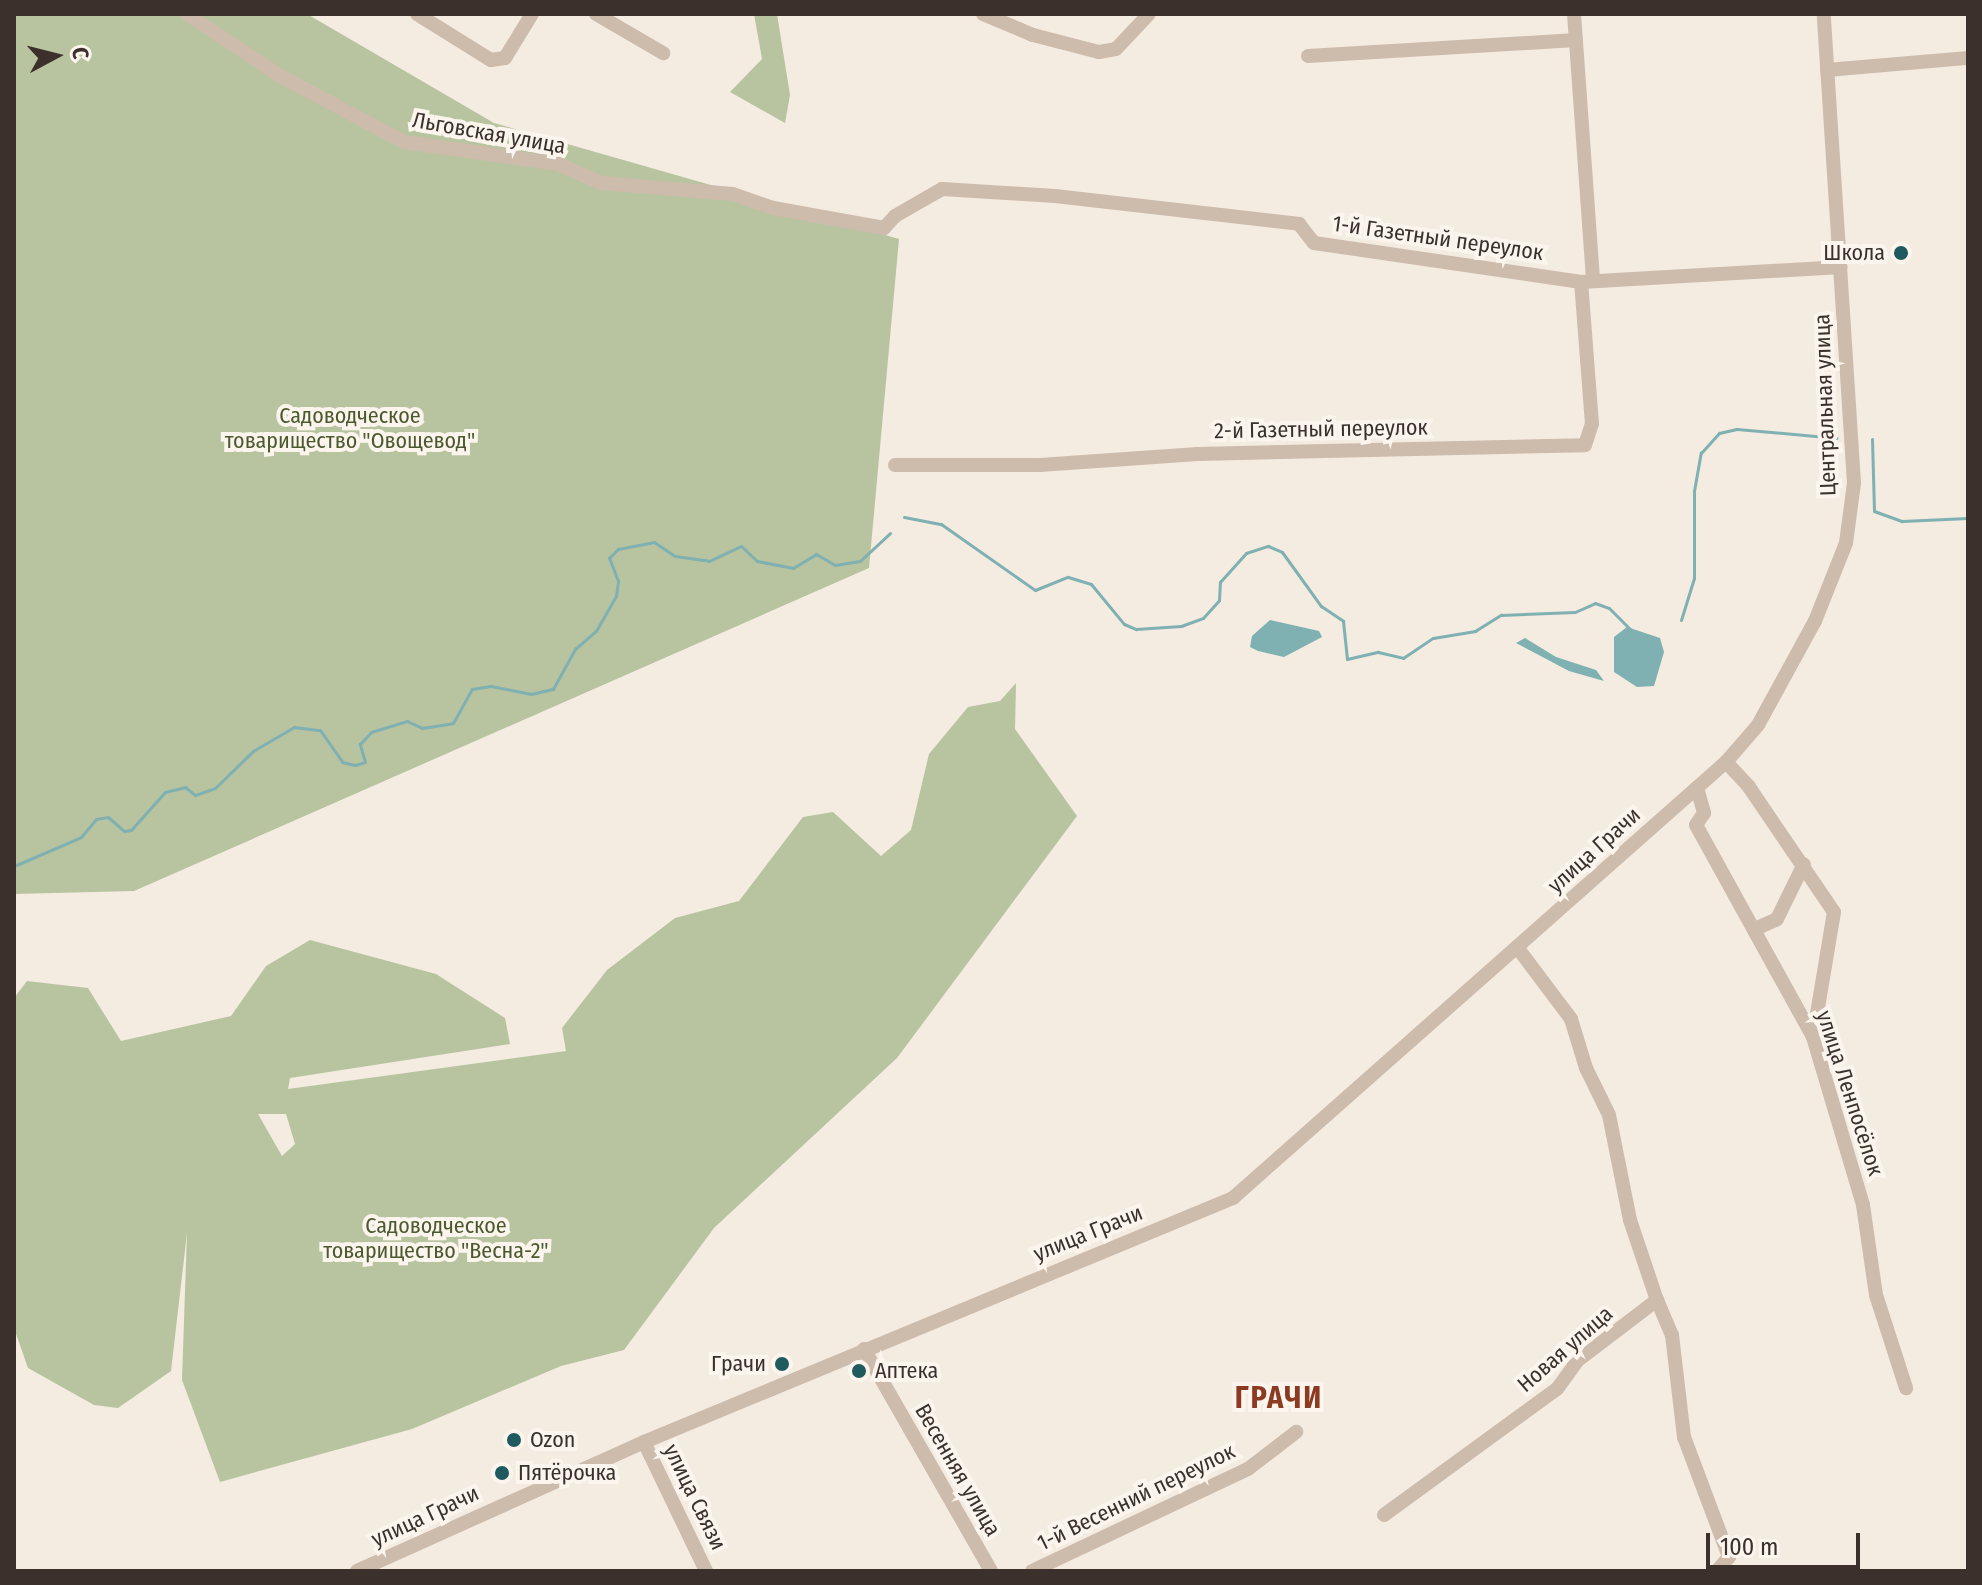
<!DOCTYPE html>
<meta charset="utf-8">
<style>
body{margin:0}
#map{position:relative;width:1982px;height:1585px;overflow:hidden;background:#f4ebe1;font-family:"Fira Sans Condensed",sans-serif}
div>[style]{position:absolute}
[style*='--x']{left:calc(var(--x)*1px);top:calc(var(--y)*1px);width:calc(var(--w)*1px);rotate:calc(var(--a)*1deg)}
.green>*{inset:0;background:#b8c4a0}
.water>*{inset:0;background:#7fb0b2}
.stream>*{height:3px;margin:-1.5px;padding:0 1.5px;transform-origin:1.5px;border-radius:1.5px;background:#7fb0b2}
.minor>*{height:14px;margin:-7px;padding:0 7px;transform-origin:7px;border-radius:7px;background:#cdbbac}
.dots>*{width:22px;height:22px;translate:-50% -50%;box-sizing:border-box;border:4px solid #fbf5ee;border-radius:50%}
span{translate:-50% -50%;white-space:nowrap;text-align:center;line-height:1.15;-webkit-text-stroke:8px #fbf5ee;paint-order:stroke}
.street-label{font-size:22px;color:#3b302b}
.poi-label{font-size:22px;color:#3b302b}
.right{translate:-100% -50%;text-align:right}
.left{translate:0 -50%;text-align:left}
.park-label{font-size:22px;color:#4a5a2e}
.district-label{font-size:30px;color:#8c3b22;font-weight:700;letter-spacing:2px}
.frame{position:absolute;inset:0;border:16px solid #3b302b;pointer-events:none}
.north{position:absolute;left:16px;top:16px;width:80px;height:80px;-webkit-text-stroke:6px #fbf5ee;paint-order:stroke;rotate:83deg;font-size:22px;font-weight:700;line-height:32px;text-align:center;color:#3b302b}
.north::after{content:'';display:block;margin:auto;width:28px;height:36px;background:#3b302b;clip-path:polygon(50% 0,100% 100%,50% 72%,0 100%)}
.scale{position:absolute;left:1706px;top:1533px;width:154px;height:36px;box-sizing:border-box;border:4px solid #3b302b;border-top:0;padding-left:10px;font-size:24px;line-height:28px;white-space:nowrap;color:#3b302b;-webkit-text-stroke:6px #fbf5ee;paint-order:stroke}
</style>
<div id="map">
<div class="green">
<i style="clip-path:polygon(14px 14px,307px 14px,494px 123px,899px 239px,869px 568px,134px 891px,14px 894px)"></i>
<i style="clip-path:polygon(754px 14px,777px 14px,790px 95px,785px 123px,730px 92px,762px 59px)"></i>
<i style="clip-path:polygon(evenodd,1016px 683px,1015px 729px,1077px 816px,897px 1058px,714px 1228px,624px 1350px,561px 1366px,412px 1429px,220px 1482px,182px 1380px,187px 1233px,171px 1371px,118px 1408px,94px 1405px,28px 1368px,14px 1328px,14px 998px,27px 981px,88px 988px,121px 1041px,231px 1016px,266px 966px,310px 940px,436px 974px,505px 1018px,510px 1044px,290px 1078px,288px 1089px,566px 1051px,562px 1028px,607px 970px,675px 918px,739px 901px,803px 817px,833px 812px,881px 856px,911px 830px,929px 754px,968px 707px,1000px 701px,1016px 683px,258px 1114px,286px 1114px,295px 1144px,282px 1156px,258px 1114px)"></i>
</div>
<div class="water">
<i style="clip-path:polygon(1270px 620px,1319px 631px,1322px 637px,1284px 657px,1258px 651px,1250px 647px,1252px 636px)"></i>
<i style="clip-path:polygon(1627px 627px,1660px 638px,1664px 652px,1654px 686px,1637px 687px,1614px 672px,1614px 637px)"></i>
<i style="clip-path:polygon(1525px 638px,1556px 657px,1596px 670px,1604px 681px,1569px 671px,1516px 643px)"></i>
</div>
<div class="stream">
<i style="--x:1872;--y:439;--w:72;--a:88.4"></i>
<i style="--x:1874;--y:511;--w:30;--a:20"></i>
<i style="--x:1902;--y:521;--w:66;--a:-2.6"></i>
<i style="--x:904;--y:517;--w:38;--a:11"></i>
<i style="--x:941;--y:524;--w:115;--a:35.1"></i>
<i style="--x:1035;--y:590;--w:35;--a:-22"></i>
<i style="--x:1068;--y:577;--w:24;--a:17"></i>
<i style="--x:1091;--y:584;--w:52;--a:50.5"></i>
<i style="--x:1124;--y:624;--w:13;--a:23"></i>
<i style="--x:1136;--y:629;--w:45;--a:-3.8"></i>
<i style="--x:1181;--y:626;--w:23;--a:-20"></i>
<i style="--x:1203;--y:618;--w:24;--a:-48"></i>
<i style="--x:1219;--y:600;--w:18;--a:-87"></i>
<i style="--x:1220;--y:582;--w:39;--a:-48"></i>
<i style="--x:1246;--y:553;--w:23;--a:-18"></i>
<i style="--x:1268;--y:546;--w:15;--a:23"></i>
<i style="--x:1282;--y:552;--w:67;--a:54.2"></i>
<i style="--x:1321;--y:606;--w:27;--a:34"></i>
<i style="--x:1343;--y:621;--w:38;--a:84"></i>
<i style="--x:1347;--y:659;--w:32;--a:-13"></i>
<i style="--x:1378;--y:652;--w:26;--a:13"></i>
<i style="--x:1403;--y:658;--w:36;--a:-34"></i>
<i style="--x:1433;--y:638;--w:43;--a:-9.5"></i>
<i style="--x:1475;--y:631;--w:31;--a:-32"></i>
<i style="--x:1501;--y:615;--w:74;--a:-2.3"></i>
<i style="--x:1575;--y:612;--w:22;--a:-24"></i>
<i style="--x:1595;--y:603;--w:15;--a:20"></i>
<i style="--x:1609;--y:608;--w:30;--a:45"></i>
<i style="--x:1681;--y:620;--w:44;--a:-72.8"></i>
<i style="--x:1694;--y:578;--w:87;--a:-90"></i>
<i style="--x:1694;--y:491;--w:39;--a:-80"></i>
<i style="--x:1701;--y:453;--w:27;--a:-48"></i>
<i style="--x:1719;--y:433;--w:18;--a:-13"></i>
<i style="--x:1737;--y:429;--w:100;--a:5.1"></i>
<i style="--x:14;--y:866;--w:73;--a:-23.4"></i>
<i style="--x:81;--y:837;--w:23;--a:-50"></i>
<i style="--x:96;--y:819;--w:12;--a:-9"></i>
<i style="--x:108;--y:817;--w:21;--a:41"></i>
<i style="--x:124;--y:831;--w:7;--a:-8"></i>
<i style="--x:131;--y:830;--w:51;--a:-48.2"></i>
<i style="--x:165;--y:792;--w:21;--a:-14"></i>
<i style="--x:185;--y:787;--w:13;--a:39"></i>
<i style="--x:195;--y:795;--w:21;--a:-19"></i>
<i style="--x:215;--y:788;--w:53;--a:-44.2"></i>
<i style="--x:253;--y:751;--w:48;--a:-30.3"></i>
<i style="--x:294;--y:727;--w:26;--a:7"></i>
<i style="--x:320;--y:730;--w:39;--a:55"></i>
<i style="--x:342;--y:762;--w:13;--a:13"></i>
<i style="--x:355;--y:765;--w:10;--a:-17"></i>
<i style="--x:365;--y:762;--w:19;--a:-106"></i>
<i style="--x:360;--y:744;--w:16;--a:-47"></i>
<i style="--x:371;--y:732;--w:38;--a:-17"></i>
<i style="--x:407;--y:721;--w:17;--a:25"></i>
<i style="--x:422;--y:728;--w:31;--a:-9"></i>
<i style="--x:453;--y:723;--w:39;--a:-61"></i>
<i style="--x:472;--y:689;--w:19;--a:-9"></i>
<i style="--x:491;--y:686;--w:41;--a:11.3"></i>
<i style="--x:531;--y:694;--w:23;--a:-13"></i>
<i style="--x:553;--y:689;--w:46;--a:-61.2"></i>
<i style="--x:575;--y:649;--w:28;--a:-41"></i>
<i style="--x:596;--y:631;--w:40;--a:-60.3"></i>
<i style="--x:616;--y:596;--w:15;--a:-82"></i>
<i style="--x:618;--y:581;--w:25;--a:-111"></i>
<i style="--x:609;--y:558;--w:13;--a:-45"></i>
<i style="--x:618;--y:549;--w:37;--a:-11"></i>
<i style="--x:654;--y:542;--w:25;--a:34"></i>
<i style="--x:675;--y:556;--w:34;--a:8"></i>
<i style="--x:709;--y:561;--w:35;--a:-25"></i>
<i style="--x:741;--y:546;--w:22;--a:43"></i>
<i style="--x:757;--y:561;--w:37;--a:11"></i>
<i style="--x:793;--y:568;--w:27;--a:-31"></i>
<i style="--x:816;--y:554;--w:22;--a:30"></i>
<i style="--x:835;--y:565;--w:25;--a:-9"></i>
<i style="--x:860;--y:561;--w:41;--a:-43"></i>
</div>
<div class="minor">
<i style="--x:187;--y:14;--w:114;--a:33.6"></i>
<i style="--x:282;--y:77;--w:138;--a:28"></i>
<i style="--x:404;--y:142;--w:156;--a:8.1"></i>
<i style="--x:558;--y:164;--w:47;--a:23.8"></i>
<i style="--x:601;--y:183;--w:132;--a:4.8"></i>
<i style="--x:733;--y:194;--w:42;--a:19.3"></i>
<i style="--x:773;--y:208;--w:113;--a:10.2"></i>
<i style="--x:884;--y:228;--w:16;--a:-47"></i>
<i style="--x:895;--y:216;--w:54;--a:-29.9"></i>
<i style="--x:942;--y:189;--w:113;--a:3.5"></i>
<i style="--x:1055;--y:196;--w:246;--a:6.5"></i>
<i style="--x:1299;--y:224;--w:24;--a:52"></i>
<i style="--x:1314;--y:243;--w:270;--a:8.3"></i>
<i style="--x:1581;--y:282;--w:260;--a:-3.3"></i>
<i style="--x:417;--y:14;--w:87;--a:31.9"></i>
<i style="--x:491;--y:60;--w:14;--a:-8"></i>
<i style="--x:505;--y:58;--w:52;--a:-58.5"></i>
<i style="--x:596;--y:14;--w:78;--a:30.2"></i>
<i style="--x:983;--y:14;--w:54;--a:22.8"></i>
<i style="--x:1033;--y:35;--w:68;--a:14.4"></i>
<i style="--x:1099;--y:52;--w:17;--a:-10"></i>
<i style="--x:1116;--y:49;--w:48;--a:-46.7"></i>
<i style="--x:1574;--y:14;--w:267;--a:85.9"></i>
<i style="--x:1308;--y:56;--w:268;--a:-3.4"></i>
<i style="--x:1827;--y:70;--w:142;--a:-4.9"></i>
<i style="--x:895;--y:465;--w:145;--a:0"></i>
<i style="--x:1040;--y:465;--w:158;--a:-4"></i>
<i style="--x:1198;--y:454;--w:387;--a:-1.3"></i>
<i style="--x:1585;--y:445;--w:22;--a:-72"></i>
<i style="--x:1592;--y:424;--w:142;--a:-94.4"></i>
<i style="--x:1726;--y:762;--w:34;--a:47"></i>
<i style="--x:1749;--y:787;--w:151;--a:55.8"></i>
<i style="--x:1834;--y:912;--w:127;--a:99.5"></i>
<i style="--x:1697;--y:788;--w:26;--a:74"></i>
<i style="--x:1704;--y:813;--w:14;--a:124"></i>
<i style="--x:1696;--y:825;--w:242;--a:61.1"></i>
<i style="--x:1813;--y:1037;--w:175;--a:73.4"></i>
<i style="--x:1863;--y:1205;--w:91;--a:81.8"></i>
<i style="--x:1876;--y:1295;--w:98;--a:72.1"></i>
<i style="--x:1755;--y:929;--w:24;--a:-24"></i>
<i style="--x:1777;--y:919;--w:61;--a:-63.9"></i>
<i style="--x:1517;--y:947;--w:90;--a:53.1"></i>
<i style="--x:1571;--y:1019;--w:51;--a:73"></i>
<i style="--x:1586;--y:1068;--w:52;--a:63.9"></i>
<i style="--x:1609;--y:1115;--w:107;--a:78.7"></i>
<i style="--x:1630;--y:1220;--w:84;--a:71.4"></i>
<i style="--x:864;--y:1349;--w:256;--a:60.2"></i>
<i style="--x:644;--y:1442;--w:143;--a:64.3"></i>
<i style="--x:1384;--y:1515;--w:214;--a:-36.1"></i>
<i style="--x:1557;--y:1389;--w:34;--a:-54"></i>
<i style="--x:1577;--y:1361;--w:101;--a:-37.3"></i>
<i style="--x:1657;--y:1300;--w:38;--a:67"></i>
<i style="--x:1672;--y:1335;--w:103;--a:83.3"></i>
<i style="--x:1684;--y:1437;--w:128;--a:69.4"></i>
<i style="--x:1729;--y:1557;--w:18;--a:131"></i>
<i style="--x:357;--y:1571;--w:315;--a:-24.2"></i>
<i style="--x:644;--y:1442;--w:638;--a:-22.5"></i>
<i style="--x:1233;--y:1198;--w:658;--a:-41.49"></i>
<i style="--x:1726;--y:762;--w:49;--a:-49.1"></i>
<i style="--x:1758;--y:725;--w:119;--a:-61.3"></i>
<i style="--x:1815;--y:621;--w:84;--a:-68.3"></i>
<i style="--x:1846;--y:543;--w:61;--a:-82.4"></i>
<i style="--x:1854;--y:483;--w:470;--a:-93.7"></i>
<i style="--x:1032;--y:1571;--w:239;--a:-25.3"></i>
<i style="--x:1248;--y:1469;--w:61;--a:-37.6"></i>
</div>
<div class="dots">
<i style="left:1901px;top:253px;background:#1f5a5e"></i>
<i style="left:782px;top:1364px;background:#1f5a5e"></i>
<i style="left:859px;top:1371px;background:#1f5a5e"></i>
<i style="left:514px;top:1440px;background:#1f5a5e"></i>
<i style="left:502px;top:1473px;background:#1f5a5e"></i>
</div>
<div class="street-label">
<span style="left:489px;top:133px;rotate:10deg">Льговская улица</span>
<span style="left:1438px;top:238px;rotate:8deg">1-й Газетный переулок</span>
<span style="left:1825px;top:405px;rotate:-92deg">Центральная улица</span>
<span style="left:1321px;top:429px;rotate:-1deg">2-й Газетный переулок</span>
<span style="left:1594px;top:850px;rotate:-42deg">улица Грачи</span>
<span style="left:1850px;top:1093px;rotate:72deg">улица Ленпосёлок</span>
<span style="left:1088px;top:1233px;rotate:-22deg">улица Грачи</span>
<span style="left:1565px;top:1349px;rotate:-41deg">Новая улица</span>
<span style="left:958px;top:1470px;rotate:60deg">Весенняя улица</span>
<span style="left:695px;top:1497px;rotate:64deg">улица Связи</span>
<span style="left:1136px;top:1497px;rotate:-26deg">1-й Весенний переулок</span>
<span style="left:425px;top:1516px;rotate:-25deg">улица Грачи</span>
</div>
<div class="poi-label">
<span class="right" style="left:1885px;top:253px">Школа</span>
<span class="right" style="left:766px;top:1364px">Грачи</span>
<span class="left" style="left:875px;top:1371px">Аптека</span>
<span class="left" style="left:530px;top:1440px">Ozon</span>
<span class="left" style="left:518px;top:1473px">Пятёрочка</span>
</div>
<div class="park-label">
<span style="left:350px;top:428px">Садоводческое<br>товарищество "Овощевод"</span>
<span style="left:436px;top:1238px">Садоводческое<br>товарищество "Весна-2"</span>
</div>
<div class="district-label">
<span style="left:1279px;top:1398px">ГРАЧИ</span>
</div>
<div class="frame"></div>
<div class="north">С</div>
<div class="scale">100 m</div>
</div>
